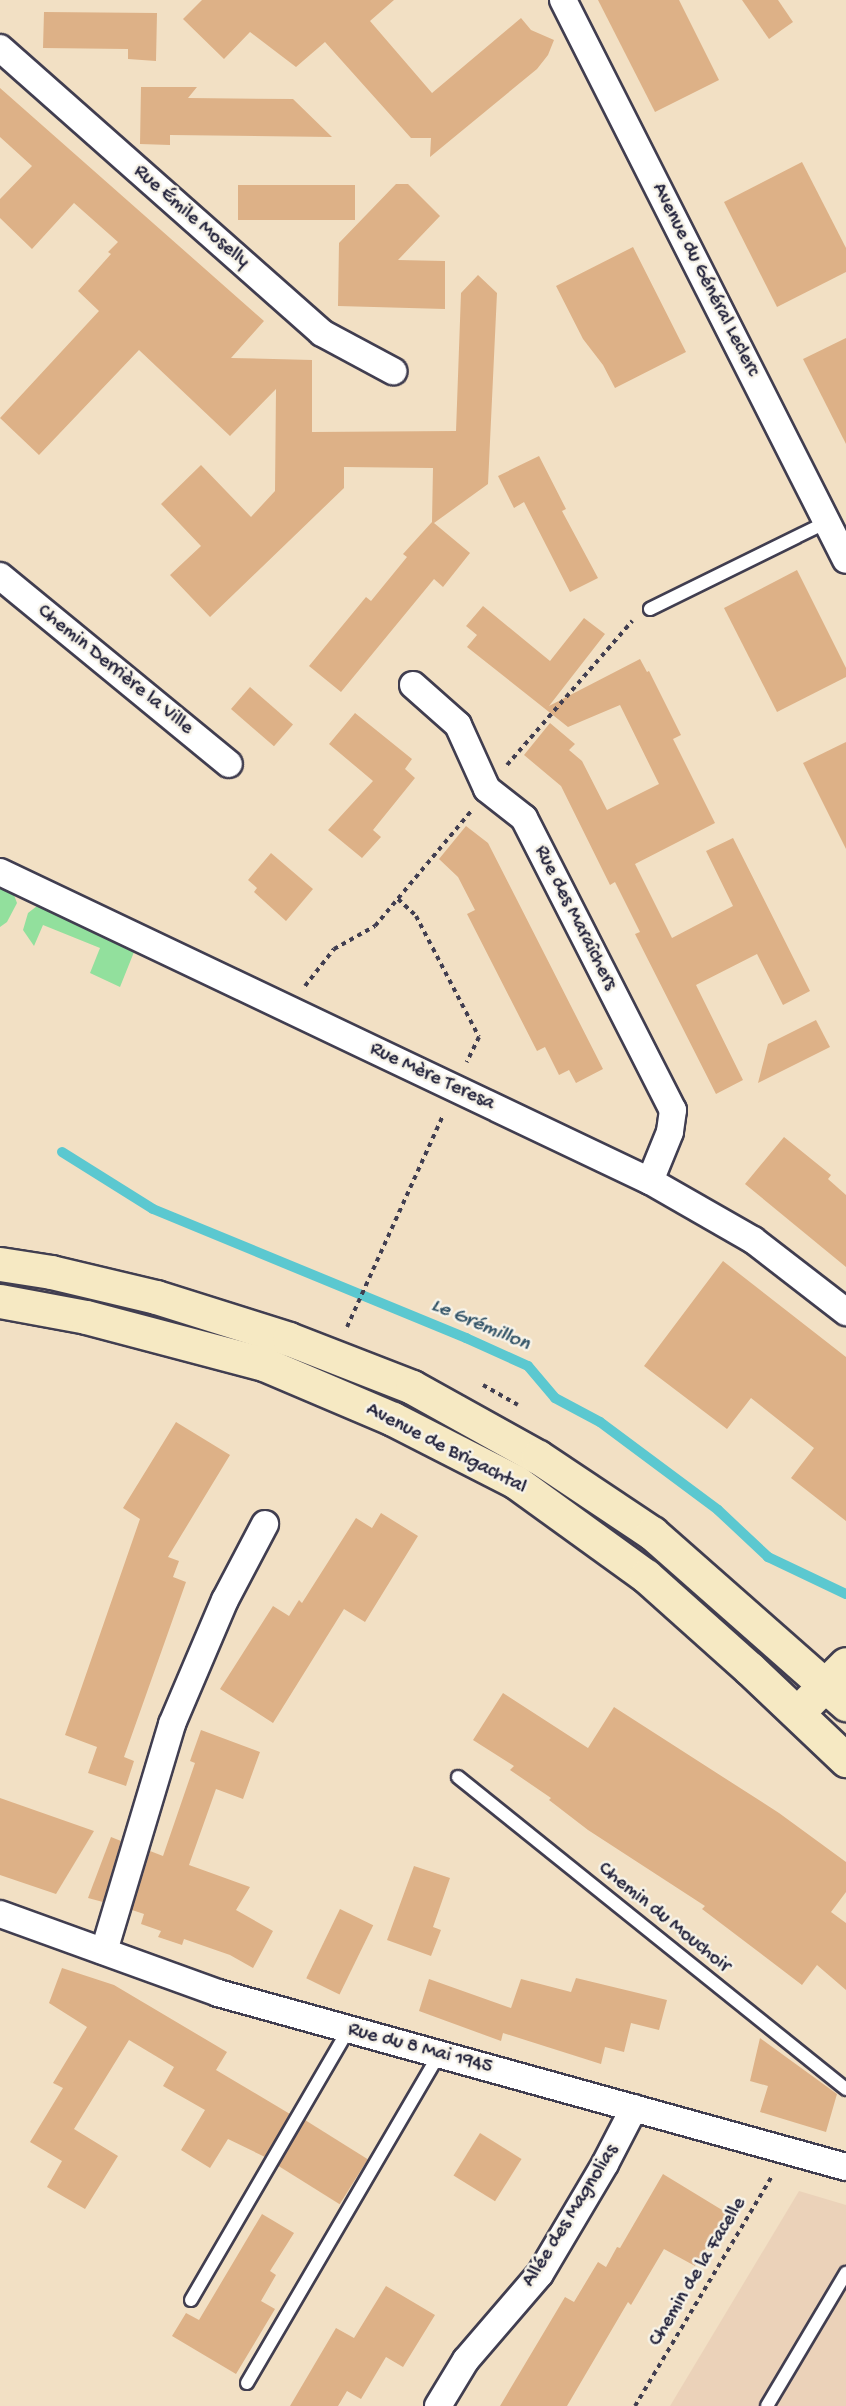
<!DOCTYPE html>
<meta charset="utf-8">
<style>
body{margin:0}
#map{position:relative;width:846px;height:2406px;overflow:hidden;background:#f2e0c4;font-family:"Gochi Hand",sans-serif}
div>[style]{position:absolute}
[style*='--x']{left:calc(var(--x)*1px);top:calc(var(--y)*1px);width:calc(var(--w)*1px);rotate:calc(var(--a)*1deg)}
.built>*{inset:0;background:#ebd2b9}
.green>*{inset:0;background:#92e09d}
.stream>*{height:10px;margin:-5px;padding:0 5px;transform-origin:5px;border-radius:5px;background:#5bc8d0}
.building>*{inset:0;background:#ddb187;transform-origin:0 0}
.path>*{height:4px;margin-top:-2px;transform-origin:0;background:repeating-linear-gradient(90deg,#413e50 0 4.5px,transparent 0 9px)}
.roads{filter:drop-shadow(2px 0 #413e50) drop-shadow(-2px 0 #413e50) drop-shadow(0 2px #413e50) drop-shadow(0 -2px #413e50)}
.lane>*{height:12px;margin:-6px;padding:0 6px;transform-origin:6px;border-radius:6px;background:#fff}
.street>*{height:26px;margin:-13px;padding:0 13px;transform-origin:13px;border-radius:13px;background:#fff}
.secondary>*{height:33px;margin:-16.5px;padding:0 16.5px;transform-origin:16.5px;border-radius:16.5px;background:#f6e9c3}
span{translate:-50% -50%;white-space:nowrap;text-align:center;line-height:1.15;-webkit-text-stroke:5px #f7f3e8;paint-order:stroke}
.street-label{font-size:20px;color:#22223b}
.water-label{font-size:21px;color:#335468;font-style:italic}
</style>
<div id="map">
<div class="built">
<i style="clip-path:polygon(799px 2191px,846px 2205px,846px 2406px,670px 2406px)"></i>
</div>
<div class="green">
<i style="clip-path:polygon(0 887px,14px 895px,17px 903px,7px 922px,0 927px)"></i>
<i style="clip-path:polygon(37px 906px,134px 952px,120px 987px,90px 973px,100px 948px,43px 925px,34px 946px,23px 930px,28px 913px)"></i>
</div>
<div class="stream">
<i style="--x:62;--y:1152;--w:107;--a:32.1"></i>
<i style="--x:153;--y:1209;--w:339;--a:22.4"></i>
<i style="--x:466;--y:1338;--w:68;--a:24.3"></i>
<i style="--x:528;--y:1366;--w:42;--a:49.8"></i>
<i style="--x:555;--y:1398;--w:51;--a:28.1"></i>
<i style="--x:600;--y:1422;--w:147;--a:36.7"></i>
<i style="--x:718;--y:1510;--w:69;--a:43.2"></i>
<i style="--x:768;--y:1557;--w:86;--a:25.4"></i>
</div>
<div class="building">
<i style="clip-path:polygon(202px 0,394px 0,370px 21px,432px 93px,521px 18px,531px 30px,554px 40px,548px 55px,537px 69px,430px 157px,431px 138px,411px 138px,325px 42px,296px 67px,250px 32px,224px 59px,183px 19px)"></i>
<i style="clip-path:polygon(598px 0,679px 0,719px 80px,655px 112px)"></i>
<i style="clip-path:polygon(742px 0,778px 0,793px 22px,769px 39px)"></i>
<i style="clip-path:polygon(44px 12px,157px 13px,156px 61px,128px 59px,128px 49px,43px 48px)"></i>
<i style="clip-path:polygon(141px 87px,197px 87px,188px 98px,293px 99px,332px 137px,170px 135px,170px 145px,140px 144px)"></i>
<i style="clip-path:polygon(0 88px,264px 321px,231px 358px,312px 360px,312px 432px,456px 431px,461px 293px,478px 275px,497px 293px,488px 484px,434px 523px,470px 553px,443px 587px,434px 579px,341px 692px,309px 666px,366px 597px,371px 601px,407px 557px,403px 554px,432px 522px,433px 468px,344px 467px,344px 488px,210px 617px,170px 575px,201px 546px,161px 504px,201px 465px,251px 517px,275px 491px,276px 389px,230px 436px,139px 350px,39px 455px,0 418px,99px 311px,78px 291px,111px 254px,108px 252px,118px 242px,74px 203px,32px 249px,0 218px,0 199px,32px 166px,0 137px)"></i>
<i style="clip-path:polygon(802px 162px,846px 248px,846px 272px,777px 307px,724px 202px)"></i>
<i style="clip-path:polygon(396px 184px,408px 184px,440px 216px,398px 260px,445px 261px,445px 309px,338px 306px,339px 243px)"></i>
<i style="left:238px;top:185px;width:117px;height:35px"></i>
<i style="clip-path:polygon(633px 247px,686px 352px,615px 388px,603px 365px,583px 339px,556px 286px)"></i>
<i style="clip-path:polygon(846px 338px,846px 444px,803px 359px)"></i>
<i style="clip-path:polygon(539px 456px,566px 509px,562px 511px,598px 578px,570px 592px,524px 502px,514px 508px,498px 476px)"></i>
<i style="clip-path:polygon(797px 570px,846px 668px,846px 677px,777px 712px,724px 608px)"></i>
<i style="clip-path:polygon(483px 606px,550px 661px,584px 618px,605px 634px,549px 706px,640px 659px,647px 672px,649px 671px,681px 735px,673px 739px,715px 823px,635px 864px,672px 938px,733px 906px,706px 851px,733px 838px,810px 991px,783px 1005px,757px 954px,696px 985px,743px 1080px,716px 1094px,635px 934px,640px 932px,615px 882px,610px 885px,561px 786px,524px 755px,550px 723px,575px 744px,569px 750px,582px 761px,607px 810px,659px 784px,620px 705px,568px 727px,467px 647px,477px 635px,466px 626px)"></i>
<i style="left:250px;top:687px;width:57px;height:29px;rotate:41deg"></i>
<i style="clip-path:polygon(355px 713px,412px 759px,405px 769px,415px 778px,373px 830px,381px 837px,362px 858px,328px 830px,373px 781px,329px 744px)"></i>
<i style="clip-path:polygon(846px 742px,846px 849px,803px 763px)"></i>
<i style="clip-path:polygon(466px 826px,488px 843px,603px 1069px,576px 1083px,569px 1070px,559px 1075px,545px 1047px,537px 1051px,467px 914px,475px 910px,458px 877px,439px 859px)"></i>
<i style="clip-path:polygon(271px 853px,313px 889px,286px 921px,254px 892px,257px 888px,248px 880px)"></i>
<i style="clip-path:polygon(816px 1020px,830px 1047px,758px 1083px,768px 1044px)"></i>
<i style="clip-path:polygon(784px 1137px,831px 1175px,828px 1179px,846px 1195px,846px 1267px,745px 1184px)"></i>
<i style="clip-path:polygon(723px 1261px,846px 1357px,846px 1521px,791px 1478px,814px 1448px,751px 1398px,727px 1429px,644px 1366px)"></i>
<i style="clip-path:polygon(176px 1422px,230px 1455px,168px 1557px,179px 1561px,173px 1577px,186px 1582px,124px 1757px,134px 1761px,126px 1786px,88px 1773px,97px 1747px,65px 1735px,140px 1519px,123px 1508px)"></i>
<i style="clip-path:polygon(381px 1513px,418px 1536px,365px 1622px,344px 1609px,273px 1723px,220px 1689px,273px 1606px,289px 1616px,299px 1600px,302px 1603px,356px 1518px,372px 1528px)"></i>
<i style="clip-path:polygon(503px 1693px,588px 1748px,614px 1707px,779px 1813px,846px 1862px,846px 1892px,831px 1912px,846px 1923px,846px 1990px,817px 1965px,802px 1985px,702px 1909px,705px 1906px,588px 1830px,549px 1800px,551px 1798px,510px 1770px,514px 1766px,473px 1740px)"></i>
<i style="clip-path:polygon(201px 1730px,260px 1752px,243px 1799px,216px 1789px,189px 1865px,250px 1887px,236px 1910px,273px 1931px,253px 1968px,230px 1955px,184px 1939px,182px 1945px,158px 1937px,161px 1931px,141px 1924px,144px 1914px,132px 1910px,150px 1851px,163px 1856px,195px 1763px,190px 1761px)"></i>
<i style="clip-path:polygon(0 1798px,94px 1831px,56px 1894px,0 1875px)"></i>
<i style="clip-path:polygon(111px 1837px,121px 1841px,103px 1902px,88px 1898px)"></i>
<i style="clip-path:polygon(414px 1866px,450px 1878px,433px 1927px,441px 1930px,431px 1956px,387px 1940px)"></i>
<i style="left:340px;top:1909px;width:37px;height:77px;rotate:26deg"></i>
<i style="clip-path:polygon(62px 1968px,114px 1985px,227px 2052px,216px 2070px,290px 2114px,265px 2157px,228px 2139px,210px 2168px,181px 2150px,205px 2110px,163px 2086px,174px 2067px,129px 2040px,74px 2129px,118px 2156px,85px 2209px,47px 2187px,62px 2161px,30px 2142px,63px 2088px,53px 2083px,87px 2027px,49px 2003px)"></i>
<i style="clip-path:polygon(576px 1978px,667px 2000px,659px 2030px,631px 2023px,624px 2052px,605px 2047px,601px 2064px,503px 2033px,501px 2041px,419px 2011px,429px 1979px,511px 2008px,521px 1979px,571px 1992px)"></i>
<i style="clip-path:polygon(760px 2038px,837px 2094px,826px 2132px,760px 2112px,768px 2086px,750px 2081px)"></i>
<i style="left:305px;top:2120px;width:74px;height:53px;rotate:32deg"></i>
<i style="left:480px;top:2133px;width:49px;height:50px;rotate:32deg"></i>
<i style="clip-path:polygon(663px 2174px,727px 2213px,695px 2266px,664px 2249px,631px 2305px,628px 2302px,567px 2406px,500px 2406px,565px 2297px,574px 2302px,598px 2262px,606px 2267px,617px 2247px,620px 2248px)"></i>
<i style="clip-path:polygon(262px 2214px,294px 2233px,270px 2271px,276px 2275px,261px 2301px,275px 2309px,236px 2374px,172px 2336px,186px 2313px,199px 2320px)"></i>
<i style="clip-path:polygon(386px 2286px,435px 2315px,403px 2367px,386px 2357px,361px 2399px,347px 2391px,338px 2406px,290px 2406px,336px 2328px,354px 2338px)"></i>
</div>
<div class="path">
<i style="--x:507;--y:765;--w:191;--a:-49"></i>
<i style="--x:398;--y:899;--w:25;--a:43"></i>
<i style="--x:416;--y:916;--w:136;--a:62.5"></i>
<i style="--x:479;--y:1037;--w:28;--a:116"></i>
<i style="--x:305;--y:986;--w:47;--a:-51.9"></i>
<i style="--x:334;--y:949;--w:47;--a:-29.3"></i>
<i style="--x:375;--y:926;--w:150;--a:-50.1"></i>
<i style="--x:347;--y:1327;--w:233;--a:-65.6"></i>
<i style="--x:483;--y:1385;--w:40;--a:29.7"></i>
<i style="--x:635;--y:2406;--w:268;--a:-59.2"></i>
</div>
<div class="roads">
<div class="lane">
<i style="--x:650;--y:609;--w:197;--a:-26.2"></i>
<i style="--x:458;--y:1777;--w:498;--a:38.8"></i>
<i style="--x:191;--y:2300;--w:314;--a:-59.8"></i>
<i style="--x:247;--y:2383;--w:381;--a:-59.7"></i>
<i style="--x:767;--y:2406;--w:155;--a:-59.3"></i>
</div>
<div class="street">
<i style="--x:563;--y:0;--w:627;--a:63.19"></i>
<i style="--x:0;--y:48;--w:430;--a:41.5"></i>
<i style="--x:322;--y:333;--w:81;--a:28.2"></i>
<i style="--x:0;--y:576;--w:296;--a:39.4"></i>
<i style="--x:413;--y:685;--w:60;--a:41.6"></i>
<i style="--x:458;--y:725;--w:70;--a:65.6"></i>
<i style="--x:487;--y:789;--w:47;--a:38.1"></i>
<i style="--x:524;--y:818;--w:328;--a:63"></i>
<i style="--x:673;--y:1110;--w:22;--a:98"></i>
<i style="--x:670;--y:1132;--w:53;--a:112.2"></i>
<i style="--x:0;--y:872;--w:720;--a:25.43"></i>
<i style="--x:650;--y:1181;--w:119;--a:29.8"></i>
<i style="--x:753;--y:1240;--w:118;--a:37.7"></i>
<i style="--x:0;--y:1914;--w:232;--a:19.9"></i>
<i style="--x:218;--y:1993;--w:652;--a:15.49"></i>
<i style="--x:104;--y:1951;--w:237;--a:-73.3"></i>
<i style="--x:172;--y:1724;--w:135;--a:-66.9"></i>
<i style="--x:225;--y:1600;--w:86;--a:-62.2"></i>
<i style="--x:438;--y:2406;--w:54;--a:-58.7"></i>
<i style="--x:466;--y:2360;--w:113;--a:-49.3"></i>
<i style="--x:540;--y:2274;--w:128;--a:-59.4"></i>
<i style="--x:605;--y:2164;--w:63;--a:-62.6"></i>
</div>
<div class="secondary">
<i style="--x:0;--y:1264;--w:52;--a:8.9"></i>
<i style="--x:51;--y:1272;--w:108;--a:13.4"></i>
<i style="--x:156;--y:1297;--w:139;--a:17.5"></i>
<i style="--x:289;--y:1339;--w:132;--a:21.3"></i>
<i style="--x:412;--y:1387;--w:144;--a:29.1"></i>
<i style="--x:538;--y:1457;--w:137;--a:33.7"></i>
<i style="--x:652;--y:1533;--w:259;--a:41.4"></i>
<i style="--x:0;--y:1301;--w:87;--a:10.5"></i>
<i style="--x:86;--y:1317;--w:184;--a:14.8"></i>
<i style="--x:264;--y:1364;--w:140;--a:23.1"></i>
<i style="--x:393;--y:1419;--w:138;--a:27.1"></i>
<i style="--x:516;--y:1482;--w:160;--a:35.9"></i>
<i style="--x:646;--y:1576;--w:138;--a:41.8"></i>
<i style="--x:749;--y:1668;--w:134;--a:43.5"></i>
<i style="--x:809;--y:1701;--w:52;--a:-45"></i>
</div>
</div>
<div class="street-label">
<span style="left:191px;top:217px;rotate:41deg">Rue Émile Moselly</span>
<span style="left:705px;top:280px;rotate:63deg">Avenue du Général Leclerc</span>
<span style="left:115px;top:670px;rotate:39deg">Chemin Derrière la Ville</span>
<span style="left:575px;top:918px;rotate:63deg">Rue des Maraîchers</span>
<span style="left:432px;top:1077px;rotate:25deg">Rue Mère Teresa</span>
<span style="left:446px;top:1449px;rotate:27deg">Avenue de Brigachtal</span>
<span style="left:664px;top:1918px;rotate:39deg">Chemin du Mouchoir</span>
<span style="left:420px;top:2049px;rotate:15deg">Rue du 8 Mai 1945</span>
<span style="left:571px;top:2216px;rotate:-58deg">Allée des Magnolias</span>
<span style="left:698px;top:2272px;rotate:-59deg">Chemin de la Facelle</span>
</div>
<div class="water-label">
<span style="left:480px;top:1326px;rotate:23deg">Le Grémillon</span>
</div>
</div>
